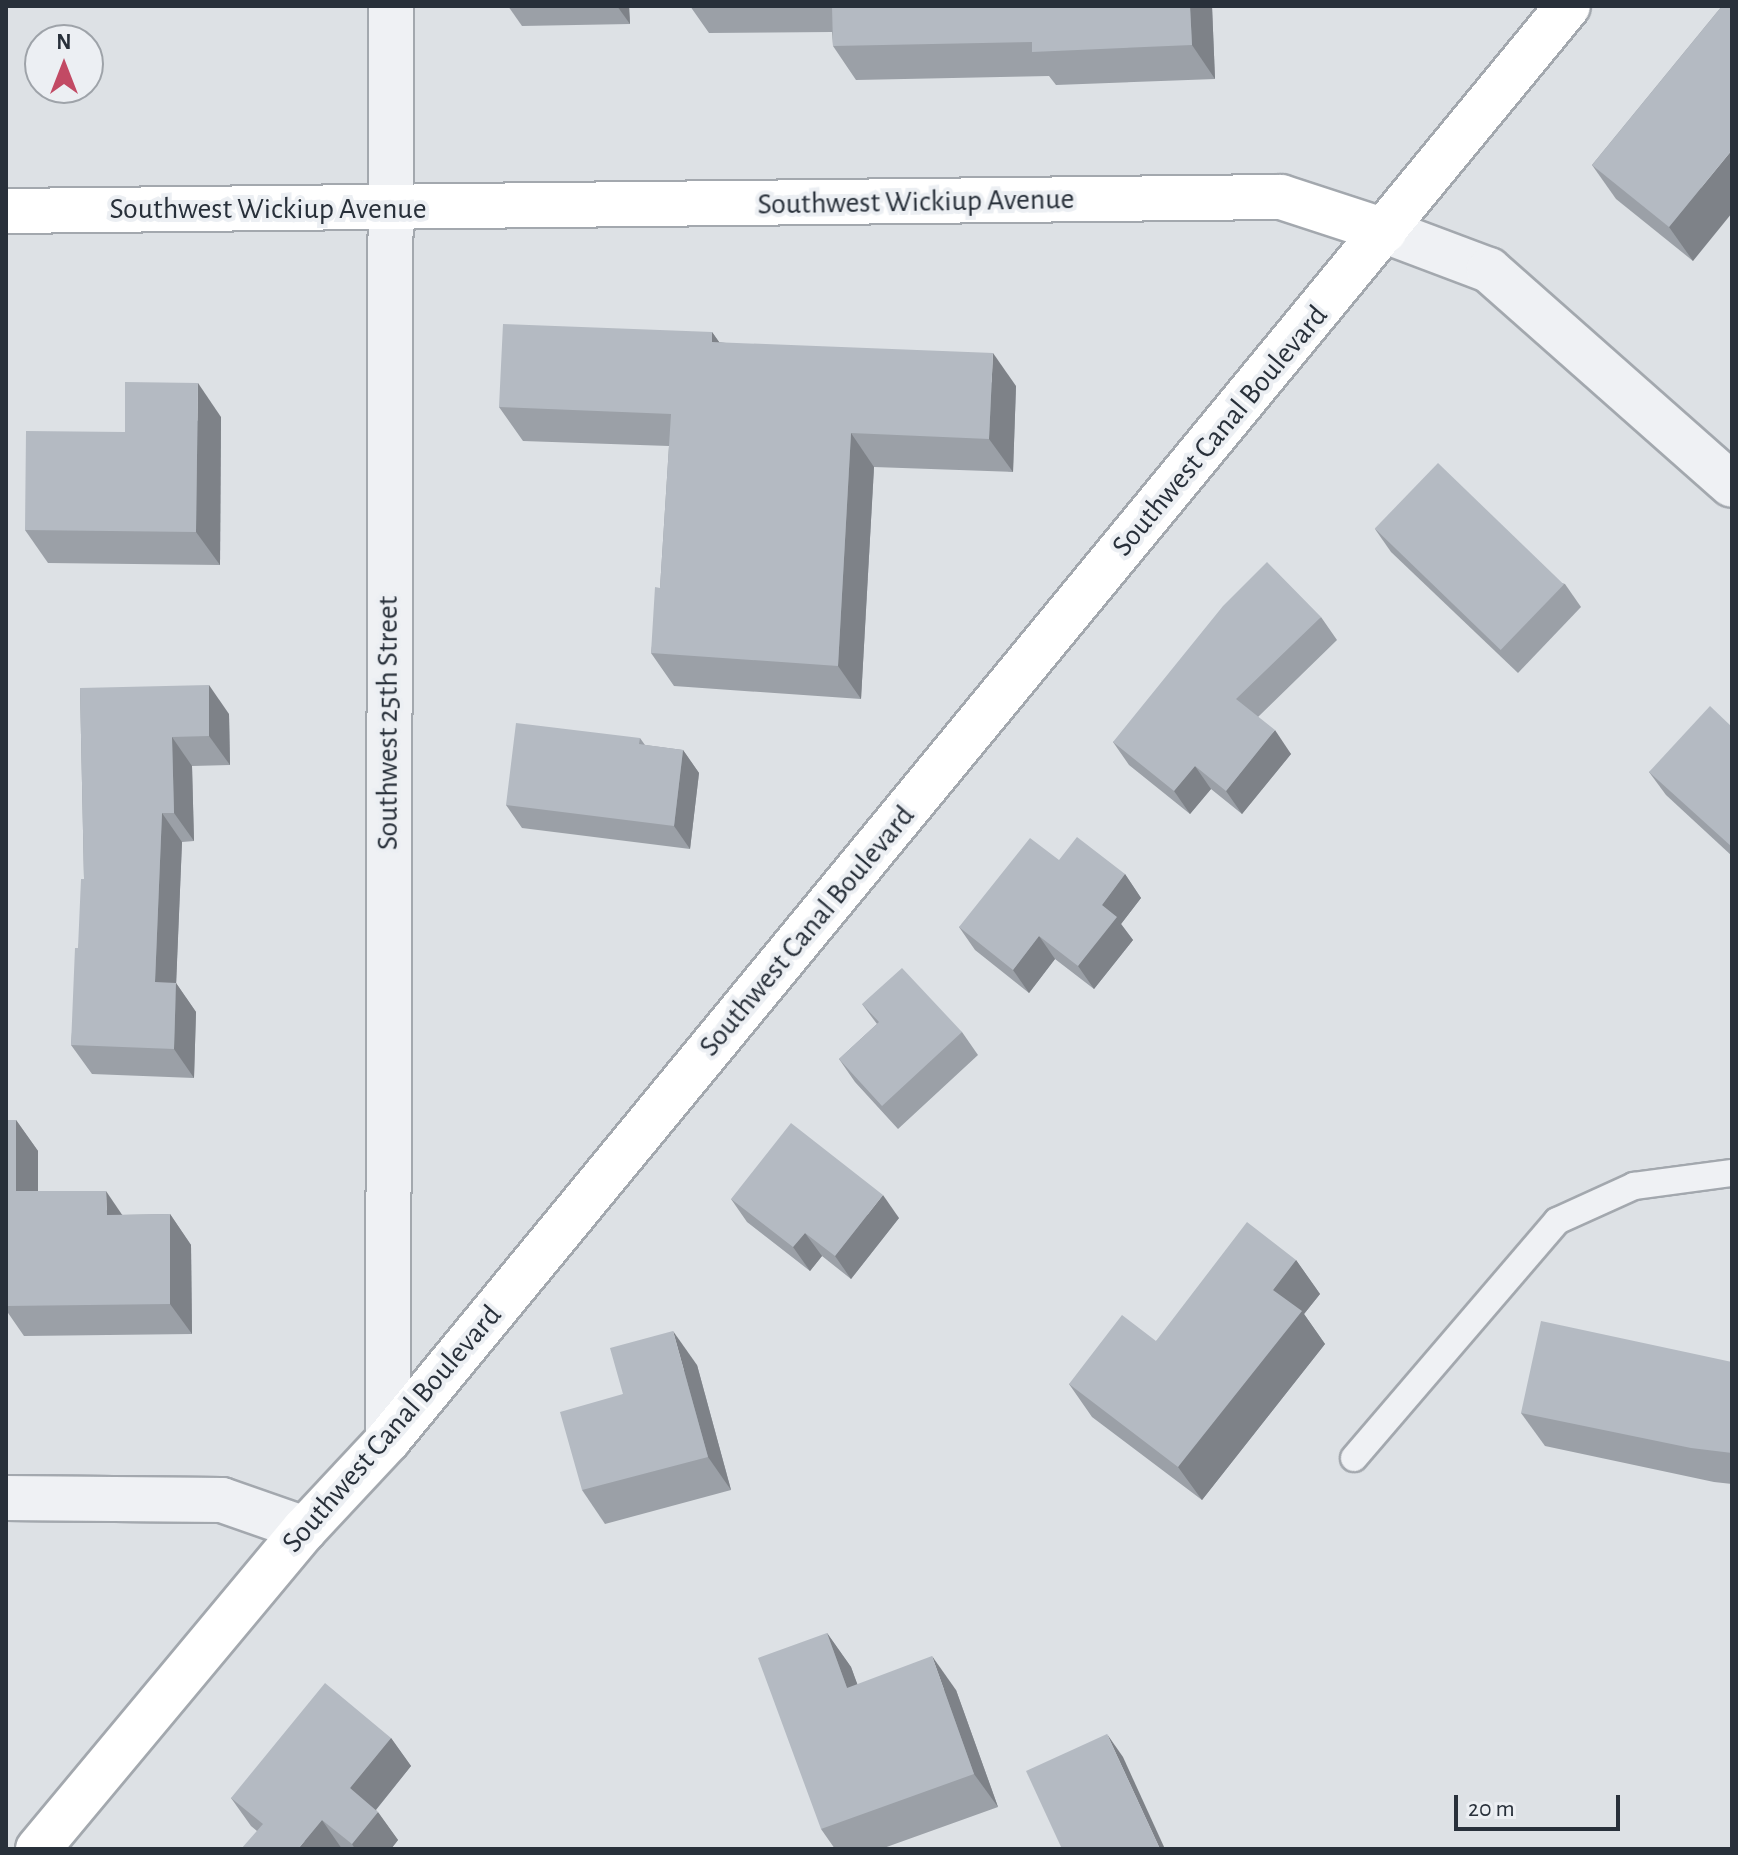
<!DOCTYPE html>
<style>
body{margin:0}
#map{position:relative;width:1738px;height:1855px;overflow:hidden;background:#dde1e5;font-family:"Alegreya Sans",sans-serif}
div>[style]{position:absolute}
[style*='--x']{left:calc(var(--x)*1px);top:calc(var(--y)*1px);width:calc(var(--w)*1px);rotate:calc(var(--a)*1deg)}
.roads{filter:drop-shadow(2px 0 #a3a8ae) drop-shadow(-2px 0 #a3a8ae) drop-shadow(0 2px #a3a8ae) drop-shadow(0 -2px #a3a8ae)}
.lane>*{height:26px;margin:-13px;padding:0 13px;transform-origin:13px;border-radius:13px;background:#eff1f4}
.street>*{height:44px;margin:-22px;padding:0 22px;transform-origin:22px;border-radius:22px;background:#eff1f4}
.secondary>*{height:44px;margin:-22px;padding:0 22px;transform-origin:22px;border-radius:22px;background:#fff}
.wall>*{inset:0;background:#9ba0a7}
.shaded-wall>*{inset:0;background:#7e8288}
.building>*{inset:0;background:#b4bac2;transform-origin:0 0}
span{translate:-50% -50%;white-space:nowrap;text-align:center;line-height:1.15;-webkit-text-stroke:8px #eceff3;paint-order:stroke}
.street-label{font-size:30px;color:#28303a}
.frame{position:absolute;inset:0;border:8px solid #28303a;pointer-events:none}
.north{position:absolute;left:24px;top:24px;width:80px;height:80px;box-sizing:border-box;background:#eceff3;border:2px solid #9ea3a9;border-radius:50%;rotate:0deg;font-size:22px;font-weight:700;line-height:32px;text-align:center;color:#28303a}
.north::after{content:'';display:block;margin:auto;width:28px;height:36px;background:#c24a64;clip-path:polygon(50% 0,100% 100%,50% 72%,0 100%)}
.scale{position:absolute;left:1454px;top:1795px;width:166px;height:36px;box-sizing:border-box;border:4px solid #28303a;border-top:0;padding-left:10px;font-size:24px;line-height:28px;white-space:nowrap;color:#28303a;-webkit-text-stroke:6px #eceff3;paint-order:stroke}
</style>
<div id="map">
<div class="roads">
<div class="lane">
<i style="--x:1354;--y:1458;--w:312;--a:-49.4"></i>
<i style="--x:1557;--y:1221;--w:85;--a:-24.4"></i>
<i style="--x:1634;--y:1186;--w:99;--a:-7.6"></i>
</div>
<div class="street">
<i style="--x:1385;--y:231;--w:111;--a:20.6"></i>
<i style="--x:1489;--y:270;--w:324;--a:41.5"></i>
<i style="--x:388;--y:1440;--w:1434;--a:-89.88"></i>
<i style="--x:6;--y:1498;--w:216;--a:0.5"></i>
<i style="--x:222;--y:1500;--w:88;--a:19.3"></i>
</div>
<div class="secondary">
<i style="--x:6;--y:211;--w:1275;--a:-0.63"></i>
<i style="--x:1281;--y:197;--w:109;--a:18.1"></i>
<i style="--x:38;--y:1849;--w:417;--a:-50.2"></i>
<i style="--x:305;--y:1529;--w:122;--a:-47"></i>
<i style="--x:388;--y:1440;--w:1857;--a:-50.55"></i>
</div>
</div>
<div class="wall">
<i style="clip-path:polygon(508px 6px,629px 6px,630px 24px,522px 26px)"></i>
<i style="clip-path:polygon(690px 6px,1212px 6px,1215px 79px,1056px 85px,1049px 76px,856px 80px,833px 46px,832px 32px,709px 33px)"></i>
<i style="clip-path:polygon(1722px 6px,1693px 261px,1616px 199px,1592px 165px)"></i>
<i style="clip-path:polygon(712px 332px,719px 342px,1016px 386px,1013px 472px,874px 467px,861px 699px,674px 686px,651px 653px,660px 588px,669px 446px,523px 441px,499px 407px)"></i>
<i style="clip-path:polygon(221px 417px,220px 565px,48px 563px,25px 530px,125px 432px)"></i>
<i style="clip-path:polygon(1375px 529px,1565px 584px,1581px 607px,1518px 673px,1391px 552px)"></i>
<i style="clip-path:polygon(1321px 617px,1337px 640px,1258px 717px,1291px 754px,1242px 814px,1211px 789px,1190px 814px,1129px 765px,1113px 742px)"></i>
<i style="clip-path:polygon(80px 688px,229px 714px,230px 765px,192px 766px,194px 841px,182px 842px,176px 983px,196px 1012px,194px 1078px,92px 1074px,71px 1045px,84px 879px)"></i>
<i style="clip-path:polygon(1732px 727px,1732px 856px,1666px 795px,1649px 772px)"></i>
<i style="clip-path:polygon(640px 738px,645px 745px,683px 750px,699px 773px,690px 849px,522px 828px,506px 805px)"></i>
<i style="clip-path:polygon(1059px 860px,1125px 874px,1141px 898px,1121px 924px,1133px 940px,1094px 989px,1055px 959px,1029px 993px,975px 950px,959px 927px)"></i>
<i style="clip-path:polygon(862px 1004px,962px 1032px,978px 1055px,898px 1129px,855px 1082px,839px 1059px,877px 1024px)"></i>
<i style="clip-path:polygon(6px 1120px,16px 1120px,38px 1151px,38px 1191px,123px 1215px,170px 1214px,191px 1245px,192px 1334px,24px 1336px,6px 1310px)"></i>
<i style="clip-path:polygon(731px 1199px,899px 1218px,851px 1279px,822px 1256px,810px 1271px,747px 1222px)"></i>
<i style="clip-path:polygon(1296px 1260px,1320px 1294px,1304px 1314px,1325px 1344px,1202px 1500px,1092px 1417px,1069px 1384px,1156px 1341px)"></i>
<i style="clip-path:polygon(1732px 1362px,1732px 1484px,1714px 1482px,1545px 1446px,1521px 1413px)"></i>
<i style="clip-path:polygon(697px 1365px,731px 1490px,605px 1524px,582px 1490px,623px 1394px)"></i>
<i style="clip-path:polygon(827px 1633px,851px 1667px,857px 1684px,956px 1690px,998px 1807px,881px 1849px,835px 1849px,821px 1829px)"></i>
<i style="clip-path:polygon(391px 1738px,411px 1766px,376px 1810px,398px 1840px,391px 1849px,342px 1849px,257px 1831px,251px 1826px,231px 1798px)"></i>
</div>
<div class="shaded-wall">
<i style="clip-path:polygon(617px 6px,629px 6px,630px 24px)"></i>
<i style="clip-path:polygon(1190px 6px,1212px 6px,1215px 79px,1192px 45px)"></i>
<i style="clip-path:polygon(1732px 150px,1732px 213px,1693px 261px,1669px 227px)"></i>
<i style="clip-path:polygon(712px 332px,736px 366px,712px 342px)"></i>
<i style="clip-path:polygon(993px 353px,1016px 386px,1013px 472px,989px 439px)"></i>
<i style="clip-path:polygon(198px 383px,221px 417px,220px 565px,196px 532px)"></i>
<i style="clip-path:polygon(851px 433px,874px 467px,861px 699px,838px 666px)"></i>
<i style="clip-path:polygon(209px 685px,229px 714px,230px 765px,209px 736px)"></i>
<i style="clip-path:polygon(1275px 730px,1291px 754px,1242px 814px,1226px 791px)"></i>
<i style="clip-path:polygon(172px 737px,192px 766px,194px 841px,174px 813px)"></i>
<i style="clip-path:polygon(683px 750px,699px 773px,690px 849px,674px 826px)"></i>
<i style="clip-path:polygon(1195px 766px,1211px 789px,1190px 814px,1174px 791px)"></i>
<i style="clip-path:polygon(162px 813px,182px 842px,175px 1011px,155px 982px)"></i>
<i style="clip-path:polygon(1125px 874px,1141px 898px,1121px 924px,1133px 940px,1094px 989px,1078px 966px,1102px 905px)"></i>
<i style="clip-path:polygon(1039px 936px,1055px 959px,1029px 993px,1013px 970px)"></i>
<i style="clip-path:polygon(176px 983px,196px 1012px,194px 1078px,174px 1049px)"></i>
<i style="clip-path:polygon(16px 1120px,38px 1151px,38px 1222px,16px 1191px)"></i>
<i style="clip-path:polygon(106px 1191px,127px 1222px,107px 1215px)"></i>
<i style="clip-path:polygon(883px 1195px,899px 1218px,851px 1279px,835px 1256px)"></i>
<i style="clip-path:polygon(170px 1214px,191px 1245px,192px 1334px,170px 1304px)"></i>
<i style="clip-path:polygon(805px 1233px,822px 1256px,810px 1271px,793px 1247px)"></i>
<i style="clip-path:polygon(1296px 1260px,1320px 1294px,1304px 1314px,1325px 1344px,1202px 1500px,1178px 1467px,1273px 1290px)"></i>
<i style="clip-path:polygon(673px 1331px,697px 1365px,731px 1490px,708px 1457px)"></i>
<i style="clip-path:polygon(827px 1633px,851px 1667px,871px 1721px,847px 1688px)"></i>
<i style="clip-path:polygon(932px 1656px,956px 1690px,998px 1807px,974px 1774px)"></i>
<i style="clip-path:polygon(1107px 1734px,1123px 1757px,1165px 1849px,1160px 1849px)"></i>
<i style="clip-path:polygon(391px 1738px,411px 1766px,370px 1817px,350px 1788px)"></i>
<i style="clip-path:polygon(378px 1812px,398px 1840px,391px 1849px,355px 1849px,352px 1844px)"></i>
<i style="clip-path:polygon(322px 1820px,342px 1849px,298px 1849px)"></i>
</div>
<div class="building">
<i style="clip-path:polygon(832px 6px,1190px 6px,1192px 45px,1032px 52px,1032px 42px,833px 46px)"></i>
<i style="clip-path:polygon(1722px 6px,1732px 6px,1732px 150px,1669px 227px,1592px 165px)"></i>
<i style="clip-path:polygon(503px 324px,712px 332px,712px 342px,993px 353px,989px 439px,851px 433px,838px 666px,651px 653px,655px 587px,660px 588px,671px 414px,499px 407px)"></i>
<i style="clip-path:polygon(125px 382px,198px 383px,196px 532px,25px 530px,26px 431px,125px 432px)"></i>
<i style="left:1438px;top:463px;width:175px;height:91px;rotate:44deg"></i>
<i style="clip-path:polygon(1267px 562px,1321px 617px,1236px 699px,1275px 730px,1226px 791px,1195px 766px,1174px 791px,1113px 742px,1223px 606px)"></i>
<i style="clip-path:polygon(209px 685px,209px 736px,172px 737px,174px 813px,162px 813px,155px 982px,176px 983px,174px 1049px,71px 1045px,75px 948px,78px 948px,81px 879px,84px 879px,80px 688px)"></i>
<i style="clip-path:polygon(1710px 706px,1732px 727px,1732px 847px,1649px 772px)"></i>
<i style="clip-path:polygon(516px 723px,640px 738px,639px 744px,683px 750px,674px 826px,506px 805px)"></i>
<i style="clip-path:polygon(1077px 837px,1125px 874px,1102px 905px,1117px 917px,1078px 966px,1039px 936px,1013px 970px,959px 927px,1030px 838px,1059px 860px)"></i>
<i style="clip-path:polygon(902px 968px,962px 1032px,882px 1106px,839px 1059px,879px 1022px,862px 1004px)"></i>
<i style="clip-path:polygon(6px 1120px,16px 1120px,16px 1191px,106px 1191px,107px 1215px,170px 1214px,170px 1304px,6px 1306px)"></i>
<i style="clip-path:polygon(791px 1123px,883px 1195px,835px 1256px,805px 1233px,793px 1247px,731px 1199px)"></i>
<i style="clip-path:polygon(1247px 1222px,1296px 1260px,1273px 1290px,1302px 1311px,1178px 1467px,1069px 1384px,1122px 1315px,1156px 1341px)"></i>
<i style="clip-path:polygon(1541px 1321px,1732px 1362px,1732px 1453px,1691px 1448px,1521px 1413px)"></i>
<i style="clip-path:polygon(673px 1331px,708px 1457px,582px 1490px,560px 1412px,623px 1394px,610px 1348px)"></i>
<i style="clip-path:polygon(827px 1633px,847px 1688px,932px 1656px,974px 1774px,821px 1829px,758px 1658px)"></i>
<i style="clip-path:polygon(325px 1683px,391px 1738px,350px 1788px,378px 1812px,352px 1844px,322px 1820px,298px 1849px,241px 1849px,263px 1824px,231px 1798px)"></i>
<i style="clip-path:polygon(1107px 1734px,1160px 1849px,1062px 1849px,1026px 1771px)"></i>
</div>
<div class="street-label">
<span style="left:916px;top:202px;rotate:-1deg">Southwest Wickiup Avenue</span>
<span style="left:268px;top:209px">Southwest Wickiup Avenue</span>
<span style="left:1220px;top:431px;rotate:-50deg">Southwest Canal Boulevard</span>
<span style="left:388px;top:723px;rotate:-90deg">Southwest 25th Street</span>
<span style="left:807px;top:931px;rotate:-50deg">Southwest Canal Boulevard</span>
<span style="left:392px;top:1429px;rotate:-49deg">Southwest Canal Boulevard</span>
</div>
<div class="frame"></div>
<div class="north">N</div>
<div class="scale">20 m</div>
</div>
